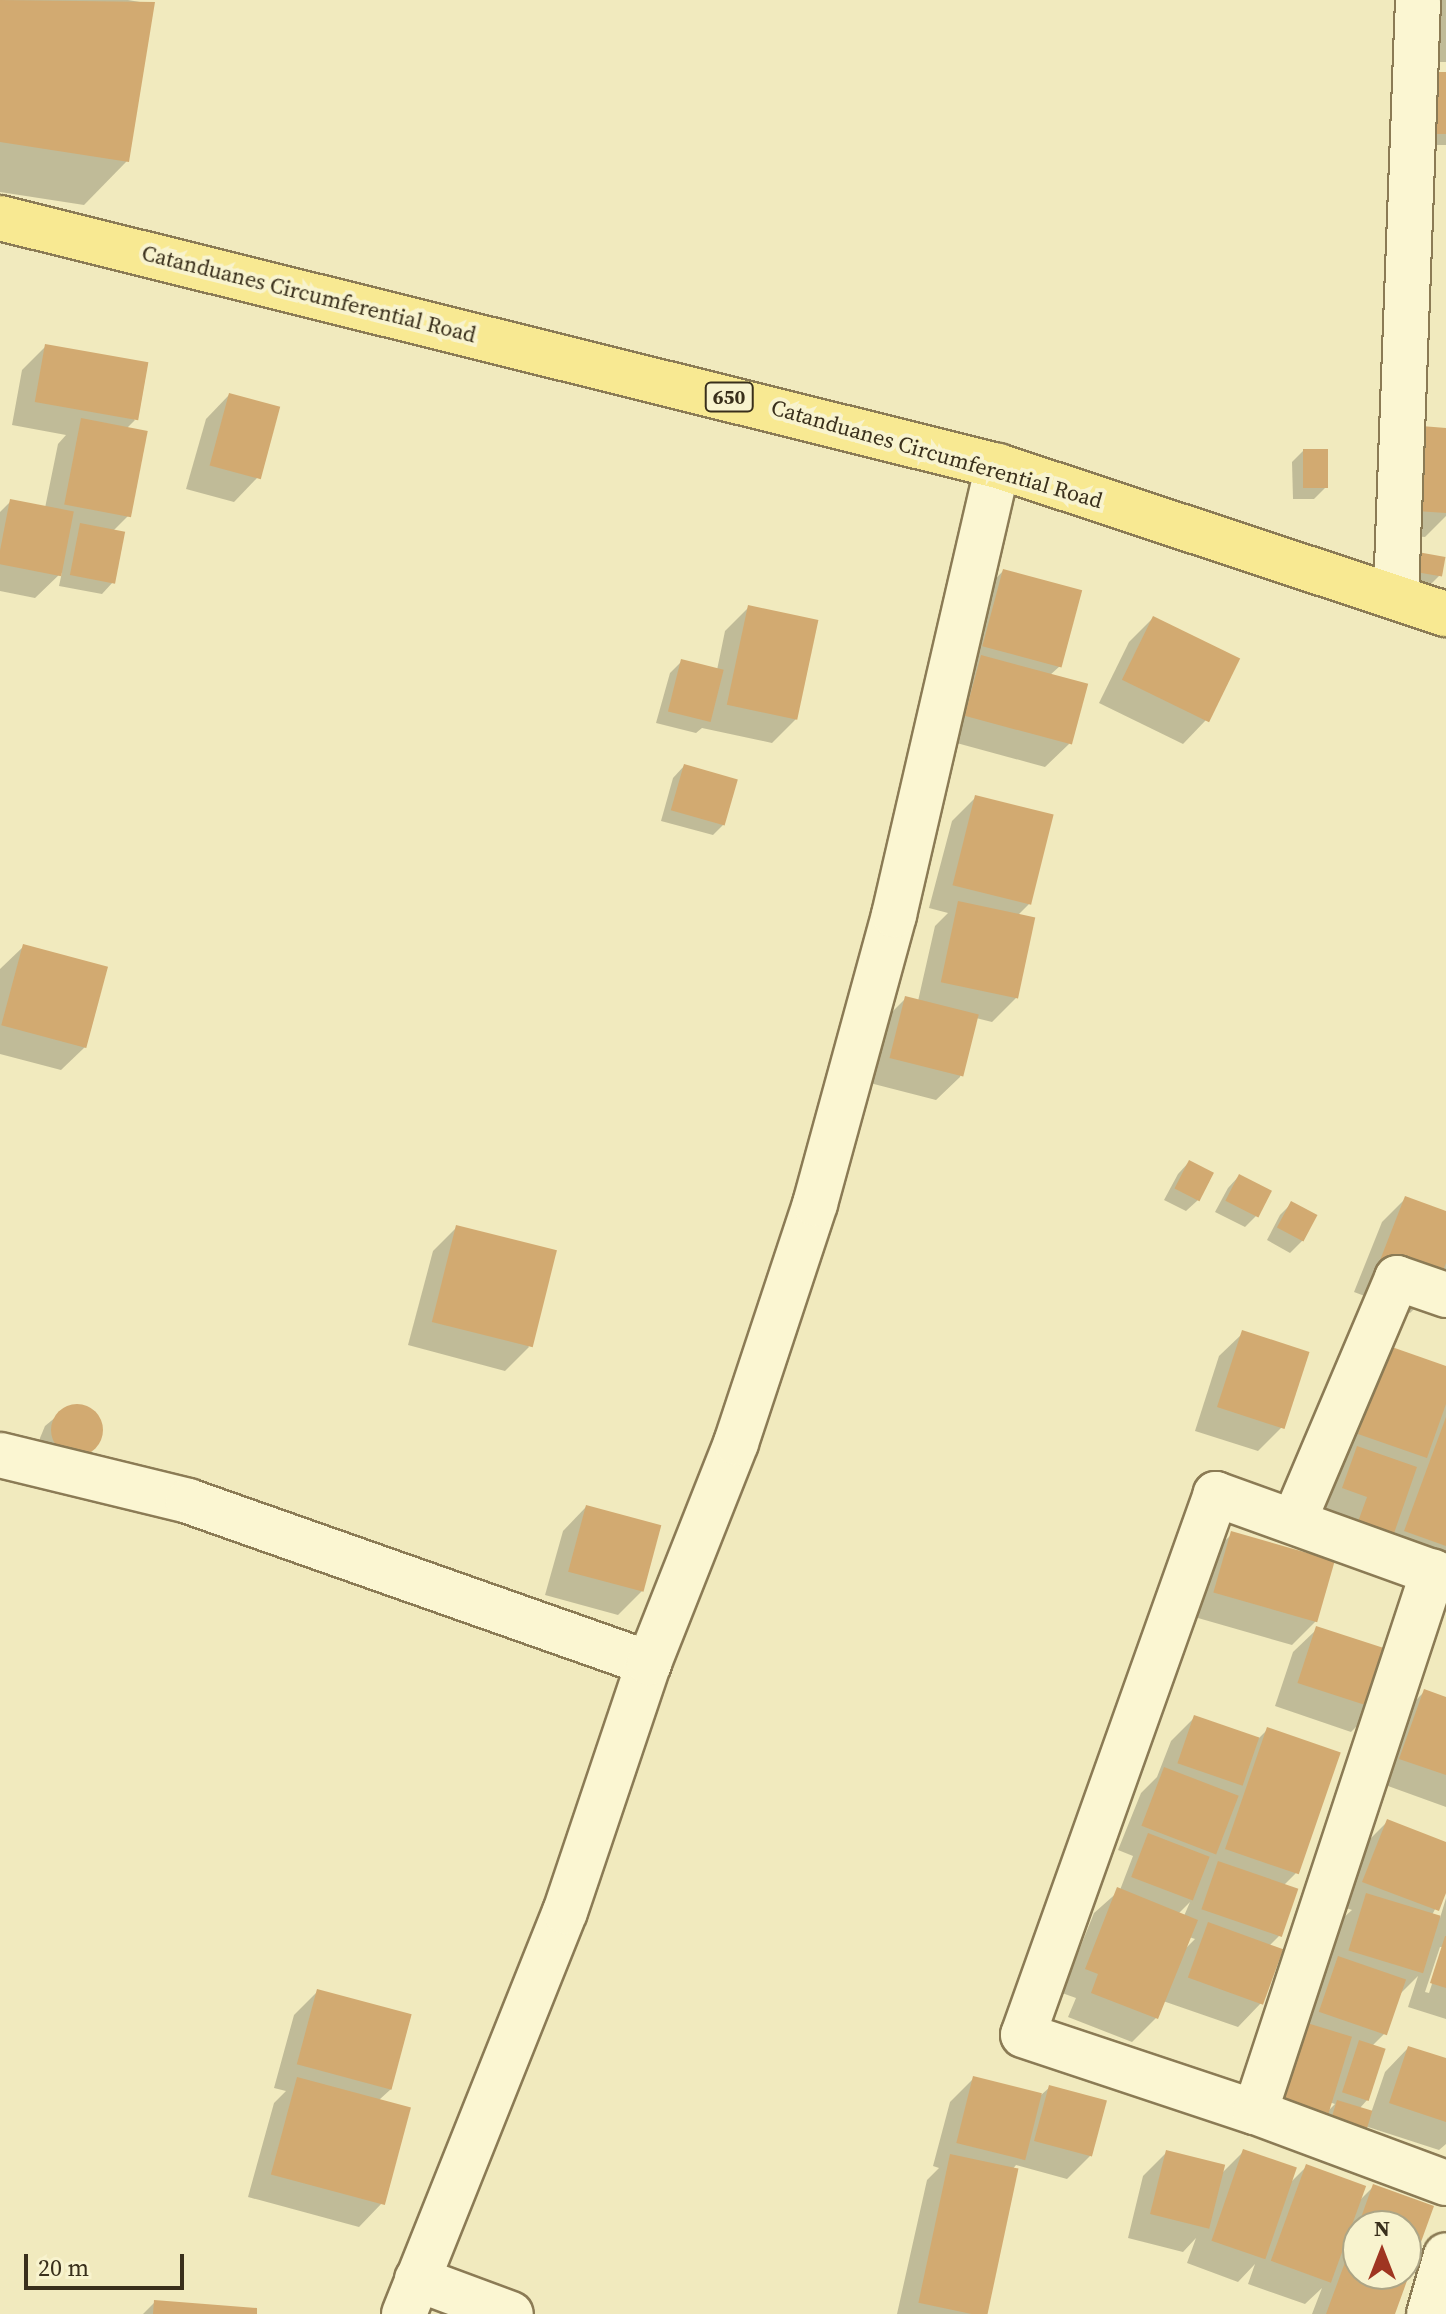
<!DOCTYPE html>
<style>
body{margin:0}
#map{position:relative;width:1446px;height:2314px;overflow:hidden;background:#f1eabe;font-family:"Source Serif 4",serif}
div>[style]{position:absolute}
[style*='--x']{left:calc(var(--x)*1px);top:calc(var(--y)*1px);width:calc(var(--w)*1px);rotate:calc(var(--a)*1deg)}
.shadow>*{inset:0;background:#0003;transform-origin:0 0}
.building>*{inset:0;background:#d2aa71;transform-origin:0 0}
.round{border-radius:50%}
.roads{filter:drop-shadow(2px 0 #8b7b55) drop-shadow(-2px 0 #8b7b55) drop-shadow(0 2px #8b7b55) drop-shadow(0 -2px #8b7b55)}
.minor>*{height:44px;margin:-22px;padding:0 22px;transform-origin:22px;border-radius:22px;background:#fbf6d2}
.primary>*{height:44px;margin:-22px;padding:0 22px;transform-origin:22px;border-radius:22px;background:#f8e992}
span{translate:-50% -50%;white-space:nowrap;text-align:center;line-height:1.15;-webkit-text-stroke:8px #f8f3ce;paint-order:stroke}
.shield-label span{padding:2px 6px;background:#f8f3ce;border:2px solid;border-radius:6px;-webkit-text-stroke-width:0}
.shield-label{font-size:20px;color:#392f1b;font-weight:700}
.street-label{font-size:22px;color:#392f1b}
.north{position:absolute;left:1342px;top:2210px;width:80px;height:80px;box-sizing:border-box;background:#f8f3ce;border:2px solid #aca586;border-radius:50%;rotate:0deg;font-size:22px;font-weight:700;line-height:32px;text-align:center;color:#392f1b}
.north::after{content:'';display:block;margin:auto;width:28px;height:36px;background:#9f3521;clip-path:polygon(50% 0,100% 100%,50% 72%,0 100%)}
.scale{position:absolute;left:24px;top:2254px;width:160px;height:36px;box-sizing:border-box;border:4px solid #392f1b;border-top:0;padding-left:10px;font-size:24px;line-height:28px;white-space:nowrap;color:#392f1b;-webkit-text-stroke:6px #f8f3ce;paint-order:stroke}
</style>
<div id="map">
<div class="shadow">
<i style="clip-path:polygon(0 0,128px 0,152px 4px,127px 161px,84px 205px,0 192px)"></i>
<i style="left:1431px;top:0;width:15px;height:62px"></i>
<i style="clip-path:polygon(1446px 74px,1446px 145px,1408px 145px)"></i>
<i style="clip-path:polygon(46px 346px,135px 420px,126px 429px,129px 515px,112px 532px,113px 582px,102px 594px,59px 586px,62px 572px,35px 598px,0 591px,0 512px,11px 501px,45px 508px,58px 444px,66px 435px,12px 425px,22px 370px)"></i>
<i style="clip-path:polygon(229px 395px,257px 478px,234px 502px,186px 489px,206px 419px)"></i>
<i style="clip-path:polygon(1446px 430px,1446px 516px,1425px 537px,1379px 533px)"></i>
<i style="clip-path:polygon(1303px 451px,1326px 487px,1314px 499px,1293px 499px,1292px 462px)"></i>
<i style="clip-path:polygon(1443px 559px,1440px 575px,1428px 587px,1398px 582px)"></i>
<i style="clip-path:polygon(1003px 571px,1060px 666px,1050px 675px,1069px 744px,1045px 767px,942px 739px,980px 595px)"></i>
<i style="clip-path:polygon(748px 608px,796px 719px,772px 743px,702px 728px,696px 733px,656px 723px,670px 673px,682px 661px,717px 670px,725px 631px)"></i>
<i style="clip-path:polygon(1153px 618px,1206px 720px,1183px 744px,1099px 703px,1129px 642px)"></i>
<i style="clip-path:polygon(684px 766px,724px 824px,713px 835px,661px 821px,673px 778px)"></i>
<i style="clip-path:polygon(976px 797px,1029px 904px,1017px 916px,1016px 998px,992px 1022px,976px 1018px,960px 1077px,936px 1100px,866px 1082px,882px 1022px,906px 998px,918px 1001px,935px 926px,948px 913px,929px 908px,952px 821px)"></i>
<i style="clip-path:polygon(24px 946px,85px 1047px,61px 1070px,0 1054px,0 969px)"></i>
<i style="clip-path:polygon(1189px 1162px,1198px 1200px,1186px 1211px,1164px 1200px,1178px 1174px)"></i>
<i style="clip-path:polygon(1239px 1176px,1256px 1216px,1245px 1227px,1215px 1212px,1228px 1188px)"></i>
<i style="clip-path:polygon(1406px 1198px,1446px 1213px,1446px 1316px,1434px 1290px,1410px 1313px,1354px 1292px,1382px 1222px)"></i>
<i style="clip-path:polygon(1292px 1203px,1315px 1216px,1302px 1241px,1290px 1253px,1267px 1240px,1280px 1215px)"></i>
<i style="clip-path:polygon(457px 1227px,529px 1347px,505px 1371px,408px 1345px,433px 1251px)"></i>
<i style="clip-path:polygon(1243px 1333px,1282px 1427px,1258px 1451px,1195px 1431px,1219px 1356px)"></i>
<i style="clip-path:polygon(1446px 1368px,1446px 1572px,1320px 1512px,1334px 1472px,1344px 1461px,1335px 1458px,1366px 1372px)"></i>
<i style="clip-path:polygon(69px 1406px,82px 1406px,94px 1411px,101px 1422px,102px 1435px,84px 1460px,40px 1451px,40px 1438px,45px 1426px)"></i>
<i style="clip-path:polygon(586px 1507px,642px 1591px,618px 1615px,545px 1595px,563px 1531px)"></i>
<i style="clip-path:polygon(1232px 1534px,1316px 1621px,1292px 1645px,1191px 1616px,1208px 1557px)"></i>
<i style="clip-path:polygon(1317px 1629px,1375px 1708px,1351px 1732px,1275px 1706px,1293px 1652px)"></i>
<i style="clip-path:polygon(1425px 1691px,1446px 1699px,1446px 1807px,1377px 1782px,1401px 1715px)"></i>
<i style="clip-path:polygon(evenodd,1195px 1717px,1257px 1740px,1268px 1729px,1296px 1873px,1283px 1886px,1279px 1936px,1269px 1946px,1261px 2003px,1238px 2027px,1163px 2001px,1156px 2018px,1132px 2042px,1068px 2017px,1076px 1998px,1062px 1993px,1094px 1913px,1120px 1890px,1133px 1856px,1118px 1850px,1141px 1793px,1157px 1777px,1171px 1741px,1195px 1717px,1190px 1902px,1184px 1916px,1178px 1914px,1190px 1902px,1195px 1717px,1189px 1937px,1195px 1939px,1185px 1949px,1189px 1937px)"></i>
<i style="clip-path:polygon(evenodd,1388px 1821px,1446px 1844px,1446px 1888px,1432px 1915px,1440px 1918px,1446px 1898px,1446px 2019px,1408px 2007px,1418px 1976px,1398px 1996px,1385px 2033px,1372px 2046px,1368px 2099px,1359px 2109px,1371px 2113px,1385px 2072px,1408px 2048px,1446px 2060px,1446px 2144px,1439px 2150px,1365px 2126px,1317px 2139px,1326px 2113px,1335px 2104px,1329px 2102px,1326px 2112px,1302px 2135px,1260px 2122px,1315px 1982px,1327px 1970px,1343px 1918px,1352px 1910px,1340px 1906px,1364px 1845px,1388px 1821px,1440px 1947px,1444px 1947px,1429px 1993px,1425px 1992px,1440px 1947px)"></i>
<i style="clip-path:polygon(317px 1992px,391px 2089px,379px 2100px,382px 2203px,359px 2227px,248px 2197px,274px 2103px,286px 2091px,274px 2088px,294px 2015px)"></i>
<i style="clip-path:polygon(974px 2078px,1041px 2095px,1050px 2087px,1091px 2155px,1067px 2179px,1016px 2165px,1012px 2170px,1016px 2171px,984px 2314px,897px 2314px,927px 2180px,939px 2168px,933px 2166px,950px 2102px)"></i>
<i style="clip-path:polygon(evenodd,1244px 2151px,1289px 2184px,1307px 2166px,1358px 2202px,1374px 2186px,1432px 2207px,1393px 2314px,1312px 2314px,1322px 2288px,1305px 2304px,1248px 2284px,1255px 2264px,1238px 2282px,1187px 2263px,1196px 2238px,1183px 2252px,1128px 2238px,1143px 2176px,1167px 2152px,1221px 2174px,1244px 2151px,1358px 2226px,1406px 2226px,1406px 2274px,1358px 2274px,1358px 2226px)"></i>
<i style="clip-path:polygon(155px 2302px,255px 2314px,143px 2314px)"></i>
</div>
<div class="building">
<i style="clip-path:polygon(0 0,155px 2px,129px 162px,0 142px)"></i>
<i style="left:1418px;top:72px;width:28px;height:62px"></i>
<i style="left:45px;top:344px;width:105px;height:59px;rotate:10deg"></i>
<i style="left:229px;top:393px;width:53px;height:75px;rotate:15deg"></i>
<i style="left:81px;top:418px;width:68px;height:88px;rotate:11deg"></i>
<i style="clip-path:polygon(1409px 425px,1446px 428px,1446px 513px,1402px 510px)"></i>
<i style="left:1303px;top:449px;width:25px;height:39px"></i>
<i style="left:10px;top:499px;width:65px;height:66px;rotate:11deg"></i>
<i style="left:80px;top:523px;width:46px;height:53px;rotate:11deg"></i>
<i style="left:1412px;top:551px;width:34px;height:20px;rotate:10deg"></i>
<i style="left:1003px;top:569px;width:82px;height:80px;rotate:15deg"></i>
<i style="left:748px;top:605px;width:72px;height:102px;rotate:12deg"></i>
<i style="left:1153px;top:616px;width:97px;height:71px;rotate:26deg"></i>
<i style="left:981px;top:655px;width:111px;height:63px;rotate:15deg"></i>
<i style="left:681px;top:659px;width:44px;height:54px;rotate:14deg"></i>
<i style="left:684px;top:764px;width:56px;height:48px;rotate:16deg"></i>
<i style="left:975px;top:795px;width:81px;height:93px;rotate:14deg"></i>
<i style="left:958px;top:901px;width:79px;height:83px;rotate:12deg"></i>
<i style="left:23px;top:944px;width:88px;height:84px;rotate:15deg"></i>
<i style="left:905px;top:996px;width:76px;height:64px;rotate:14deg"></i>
<i style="left:1189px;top:1160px;width:28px;height:32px;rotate:27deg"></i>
<i style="left:1239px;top:1174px;width:37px;height:30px;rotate:27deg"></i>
<i style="clip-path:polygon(1405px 1196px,1446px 1211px,1446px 1263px,1435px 1291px,1377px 1268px)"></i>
<i style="left:1291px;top:1201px;width:30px;height:30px;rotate:28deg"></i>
<i style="left:456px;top:1225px;width:104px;height:100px;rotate:14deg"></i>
<i style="left:1242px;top:1330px;width:71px;height:81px;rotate:18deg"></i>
<i style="clip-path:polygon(1389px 1346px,1446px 1366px,1446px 1404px,1427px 1458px,1358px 1434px)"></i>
<i class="round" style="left:51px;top:1404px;width:52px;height:52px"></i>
<i style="clip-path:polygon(1446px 1417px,1446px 1546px,1404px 1531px)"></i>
<i style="clip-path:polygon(1357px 1446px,1417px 1467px,1391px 1542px,1355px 1530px,1367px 1497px,1342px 1488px)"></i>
<i style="left:586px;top:1505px;width:78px;height:69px;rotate:15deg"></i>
<i style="left:1231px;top:1531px;width:108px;height:64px;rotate:16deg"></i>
<i style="left:1316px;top:1626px;width:85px;height:60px;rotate:18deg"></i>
<i style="clip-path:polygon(1424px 1689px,1446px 1697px,1446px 1775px,1399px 1759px)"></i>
<i style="left:1194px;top:1715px;width:69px;height:51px;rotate:19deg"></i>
<i style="left:1267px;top:1727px;width:78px;height:129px;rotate:19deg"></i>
<i style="left:1164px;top:1767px;width:80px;height:63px;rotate:21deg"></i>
<i style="clip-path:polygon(1387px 1819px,1446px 1842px,1446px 1893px,1439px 1911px,1362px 1882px)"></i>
<i style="left:1148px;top:1833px;width:66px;height:47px;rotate:21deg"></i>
<i style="left:1218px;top:1861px;width:85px;height:51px;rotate:19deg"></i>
<i style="clip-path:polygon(1117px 1887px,1198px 1920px,1158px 2019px,1091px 1993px,1098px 1974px,1085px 1969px)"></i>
<i style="left:1366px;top:1893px;width:78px;height:60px;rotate:17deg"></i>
<i style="left:1208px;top:1922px;width:80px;height:59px;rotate:20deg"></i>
<i style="clip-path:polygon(1445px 1936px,1446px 1936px,1446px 1988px,1430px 1983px)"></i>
<i style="left:1338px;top:1956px;width:72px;height:59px;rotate:19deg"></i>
<i style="left:317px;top:1989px;width:98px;height:78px;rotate:15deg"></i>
<i style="left:1307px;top:2023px;width:47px;height:80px;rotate:17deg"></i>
<i style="left:1359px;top:2040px;width:28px;height:55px;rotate:18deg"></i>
<i style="clip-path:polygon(1408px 2046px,1446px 2058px,1446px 2122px,1389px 2103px)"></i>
<i style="left:973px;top:2076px;width:71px;height:69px;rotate:14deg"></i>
<i style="left:297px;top:2077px;width:118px;height:101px;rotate:15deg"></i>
<i style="left:1049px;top:2085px;width:60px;height:58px;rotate:15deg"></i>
<i style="left:1337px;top:2100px;width:37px;height:29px;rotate:17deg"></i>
<i style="left:1243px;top:2149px;width:57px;height:97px;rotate:19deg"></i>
<i style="left:1166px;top:2150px;width:61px;height:66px;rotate:14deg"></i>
<i style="left:950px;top:2154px;width:70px;height:152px;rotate:12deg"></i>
<i style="left:1306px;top:2164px;width:64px;height:103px;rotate:20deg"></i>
<i style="clip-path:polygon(1373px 2184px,1434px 2206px,1395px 2314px,1326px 2314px,1358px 2227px,1358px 2274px,1406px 2274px,1406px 2226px,1358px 2226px)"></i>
<i style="clip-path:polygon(154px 2300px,257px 2308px,257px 2314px,153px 2314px)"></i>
</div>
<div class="roads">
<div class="minor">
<i style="--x:1396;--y:595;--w:595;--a:-87.88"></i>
<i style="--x:0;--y:1455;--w:194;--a:13.7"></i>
<i style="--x:188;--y:1501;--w:489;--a:19.4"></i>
<i style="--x:1294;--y:1521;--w:264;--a:-67"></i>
<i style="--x:1397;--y:1278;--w:52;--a:19.1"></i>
<i style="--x:1446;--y:1577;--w:245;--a:-160.2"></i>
<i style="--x:1216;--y:1494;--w:574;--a:109.63"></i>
<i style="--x:1023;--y:2035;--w:244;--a:18.4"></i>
<i style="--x:1255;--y:2112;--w:204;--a:20.4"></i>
<i style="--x:1255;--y:2112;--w:569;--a:-71.76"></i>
<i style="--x:417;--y:2279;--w:100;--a:20.4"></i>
<i style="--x:404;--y:2314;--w:433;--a:-68.2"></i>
<i style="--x:565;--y:1912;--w:263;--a:-71.4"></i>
<i style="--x:649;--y:1663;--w:237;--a:-68.4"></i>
<i style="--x:736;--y:1443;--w:252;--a:-71.7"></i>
<i style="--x:815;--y:1204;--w:300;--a:-74.7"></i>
<i style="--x:894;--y:915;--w:461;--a:-77"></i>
<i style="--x:1429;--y:2314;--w:61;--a:-73.9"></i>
</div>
<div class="primary">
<i style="--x:0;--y:218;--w:1028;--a:13.96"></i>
<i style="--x:998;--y:466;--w:472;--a:18.3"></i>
</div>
</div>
<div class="shield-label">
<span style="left:729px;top:397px">650</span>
</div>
<div class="street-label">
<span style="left:309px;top:294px;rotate:14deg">Catanduanes Circumferential Road</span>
<span style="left:937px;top:454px;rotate:16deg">Catanduanes Circumferential Road</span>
</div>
<div class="north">N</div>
<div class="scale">20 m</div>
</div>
